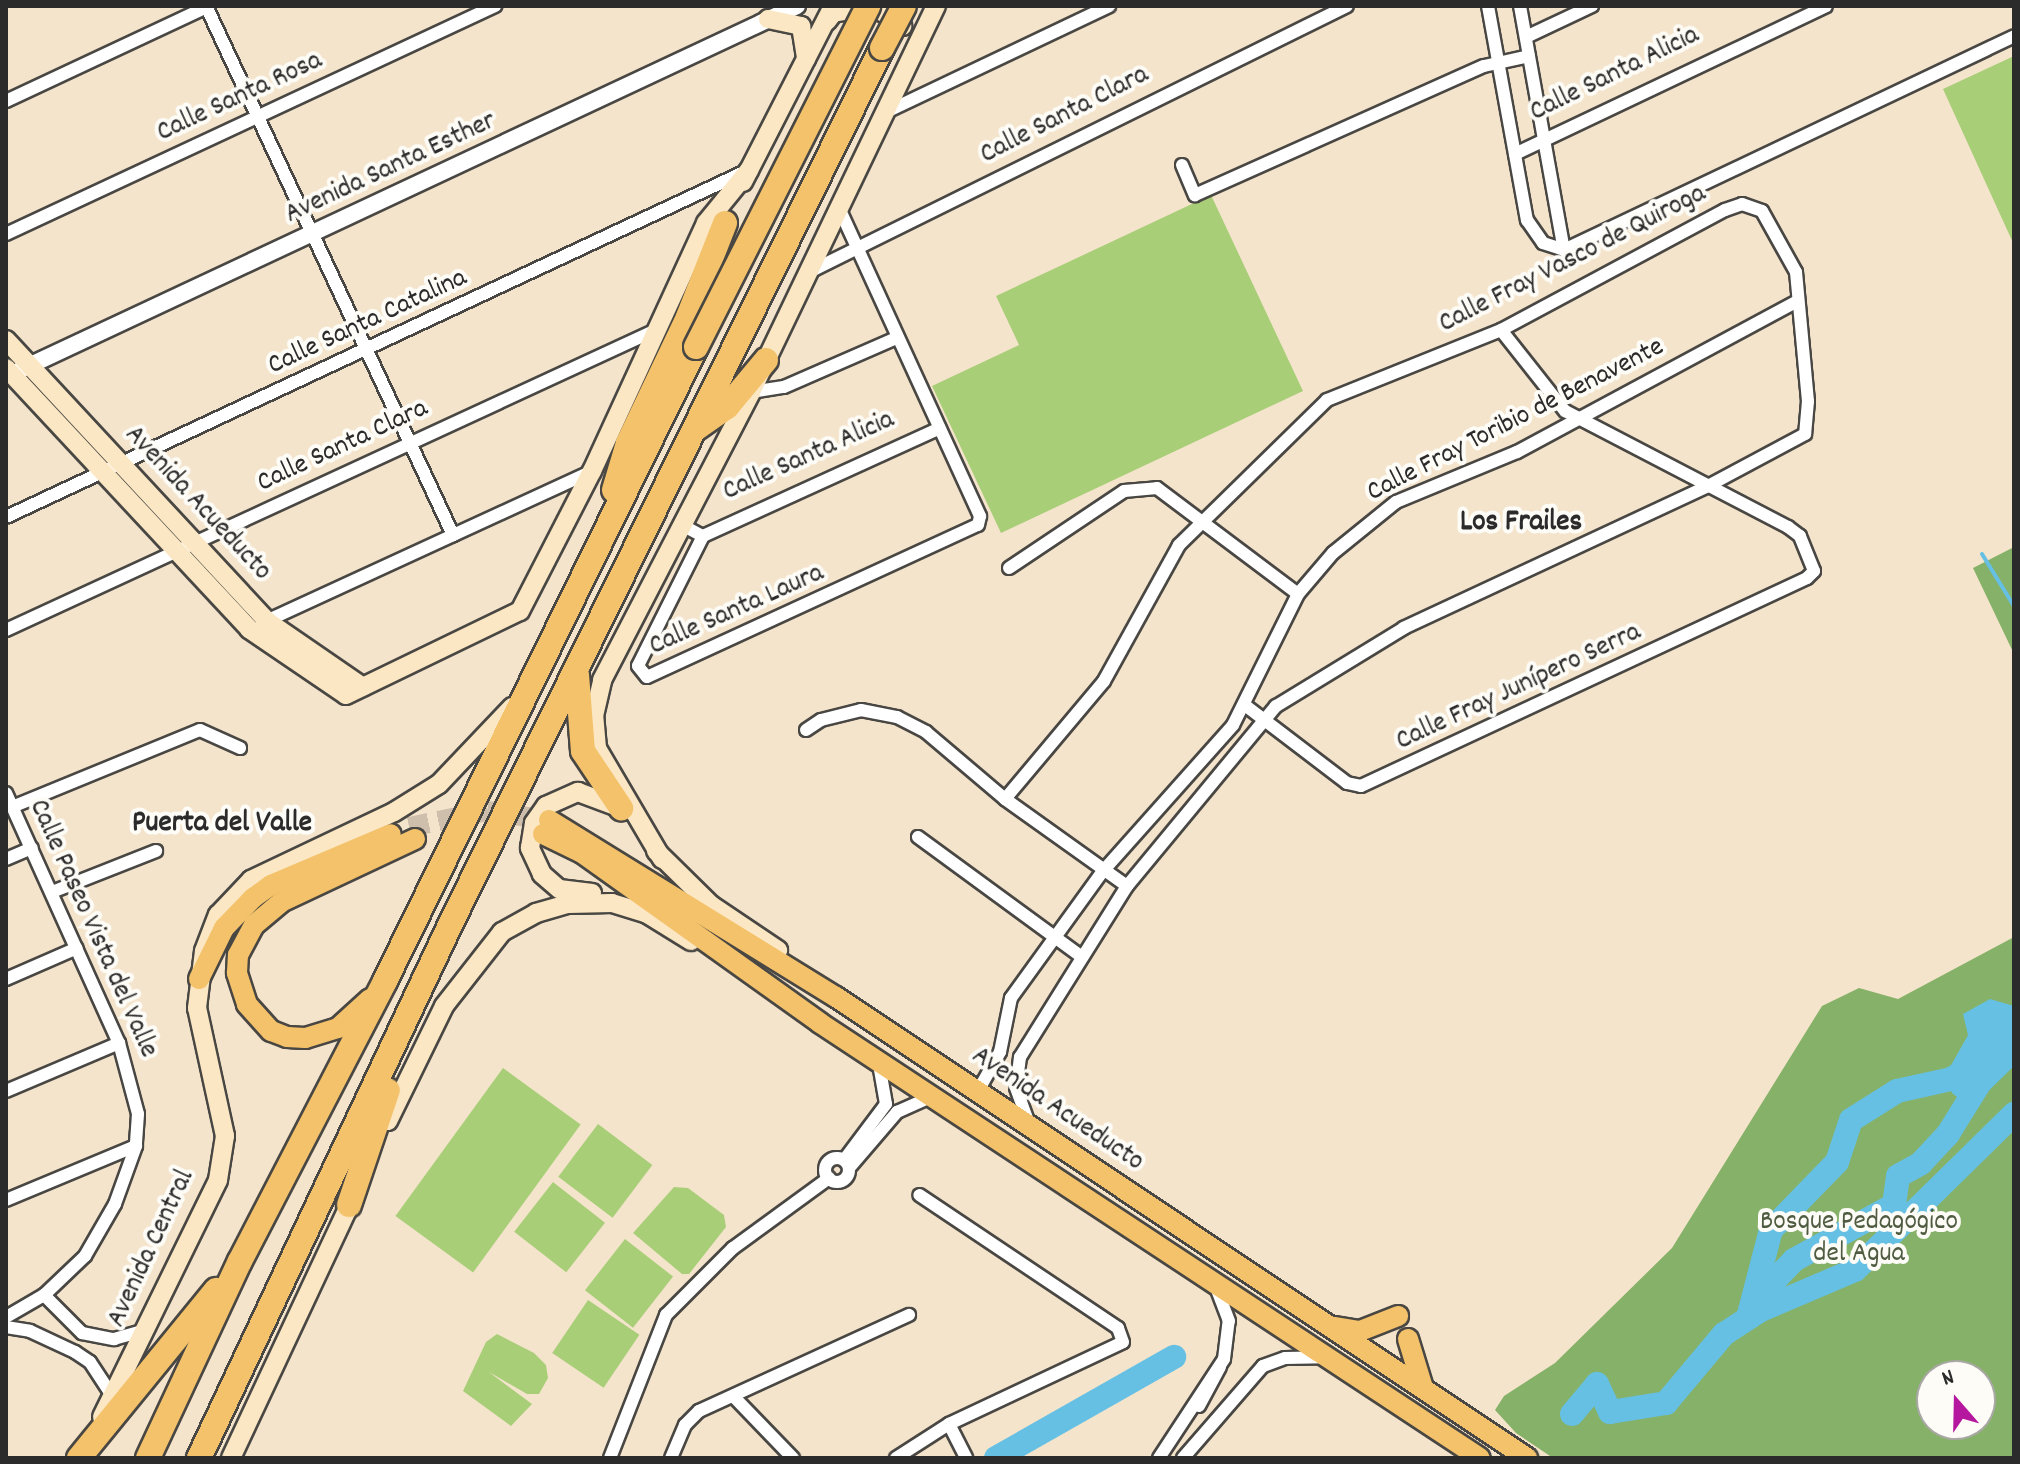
<!DOCTYPE html>
<meta charset="utf-8">
<style>
body{margin:0}
#map{position:relative;width:2020px;height:1464px;overflow:hidden;background:#f5e4cc;font-family:Dekko,sans-serif}
div>[style]{position:absolute}
[style*='--x']{left:calc(var(--x)*1px);top:calc(var(--y)*1px);width:calc(var(--w)*1px);rotate:calc(var(--a)*1deg)}
.green>*{inset:0;background:#a8ce78;transform-origin:0 0}
.forest>*{inset:0;background:#86b168}
.water>*{inset:0;background:#66c0e4}
.stream>*{height:4px;margin:-2px;padding:0 2px;transform-origin:2px;border-radius:2px;background:#66c0e4}
.river>*{height:24px;margin:-12px;padding:0 12px;transform-origin:12px;border-radius:12px;background:#66c0e4}
.primary-tunnel>*{height:20px;margin-top:-10px;transform-origin:0;background:repeating-linear-gradient(90deg,#cdbfac 0 20px,transparent 0 30px)}
.roads{filter:drop-shadow(2px 0 #494743) drop-shadow(-2px 0 #494743) drop-shadow(0 2px #494743) drop-shadow(0 -2px #494743)}
.minor>*{height:12px;margin:-6px;padding:0 6px;transform-origin:6px;border-radius:6px;background:#fff}
.minor>.ring{margin:-6px;padding:0;box-sizing:content-box;background:none;border:12px solid #fff;border-radius:50%}
.tertiary>*{height:16px;margin:-8px;padding:0 8px;transform-origin:8px;border-radius:8px;background:#fff}
.secondary>*{height:18px;margin:-9px;padding:0 9px;transform-origin:9px;border-radius:9px;background:#fbe7c3}
.primary>*{height:20px;margin:-10px;padding:0 10px;transform-origin:10px;border-radius:10px;background:#f4c26a}
.motorway>*{height:24px;margin:-12px;padding:0 12px;transform-origin:12px;border-radius:12px;background:#f4c26a}
.bridges{filter:drop-shadow(2px 0 #494743) drop-shadow(-2px 0 #494743) drop-shadow(0 2px #494743) drop-shadow(0 -2px #494743)}
.motorway-bridge>*{height:24px;margin:-12px;padding:0 12px;transform-origin:12px;border-radius:12px;background:#f4c26a}
span{translate:-50% -50%;white-space:nowrap;text-align:center;line-height:1.15;-webkit-text-stroke:8px #fdfcf7;paint-order:stroke}
.street-label{font-size:28px;color:#2b2b2b}
.park-label{font-size:28px;color:#505c42}
.neighbourhood-label{font-size:30px;color:#2b2b2b;font-weight:700}
.frame{position:absolute;inset:0;border:8px solid #2b2b2b;pointer-events:none}
.north{position:absolute;left:1916px;top:1360px;width:80px;height:80px;box-sizing:border-box;background:#fdfcf7;border:2px solid #a9a8a5;border-radius:50%;rotate:340deg;font-size:22px;font-weight:700;line-height:32px;text-align:center;color:#2b2b2b}
.north::after{content:'';display:block;margin:auto;width:28px;height:36px;background:#b5179e;clip-path:polygon(50% 0,100% 100%,50% 72%,0 100%)}
</style>
<div id="map">
<div class="green">
<i style="clip-path:polygon(2014px 56px,2014px 245px,1943px 89px)"></i>
<i style="clip-path:polygon(1211px 195px,1303px 391px,1001px 533px,932px 386px,1019px 345px,996px 296px)"></i>
<i style="left:503px;top:1068px;width:96px;height:183px;rotate:36deg"></i>
<i style="left:598px;top:1124px;width:68px;height:66px;rotate:37deg"></i>
<i style="left:553px;top:1182px;width:66px;height:63px;rotate:38deg"></i>
<i style="clip-path:polygon(674px 1187px,688px 1188px,724px 1215px,726px 1227px,689px 1274px,682px 1274px,633px 1233px)"></i>
<i style="left:625px;top:1239px;width:61px;height:65px;rotate:38deg"></i>
<i style="left:588px;top:1300px;width:62px;height:64px;rotate:34deg"></i>
<i style="clip-path:polygon(497px 1334px,534px 1353px,546px 1365px,548px 1378px,539px 1394px,527px 1394px,489px 1372px,532px 1404px,511px 1426px,463px 1391px,486px 1342px)"></i>
</div>
<div class="forest">
<i style="clip-path:polygon(2014px 547px,2014px 654px,1973px 568px)"></i>
<i style="clip-path:polygon(evenodd,2014px 937px,2014px 1458px,1553px 1458px,1516px 1433px,1495px 1410px,1504px 1396px,1555px 1363px,1672px 1248px,1822px 1006px,1859px 988px,1898px 999px,2014px 937px,1932px 1376px,1980px 1376px,1980px 1424px,1932px 1424px,1932px 1376px)"></i>
</div>
<div class="water">
<i style="clip-path:polygon(1990px 999px,2014px 1006px,2014px 1066px,1971px 1108px,1952px 1093px,1945px 1076px,1968px 1035px,1963px 1014px)"></i>
</div>
<div class="stream">
<i style="--x:1982;--y:554;--w:61;--a:58.4"></i>
</div>
<div class="river">
<i style="--x:1752;--y:1304;--w:61;--a:-46.3"></i>
<i style="--x:1794;--y:1260;--w:114;--a:-28.8"></i>
<i style="--x:1894;--y:1205;--w:29;--a:-82"></i>
<i style="--x:1898;--y:1176;--w:26;--a:-29"></i>
<i style="--x:1921;--y:1163;--w:40;--a:-47"></i>
<i style="--x:1948;--y:1134;--w:68;--a:-58.2"></i>
<i style="--x:1748;--y:1318;--w:91;--a:-75.4"></i>
<i style="--x:1771;--y:1230;--w:95;--a:-45.9"></i>
<i style="--x:1837;--y:1162;--w:44;--a:-71.6"></i>
<i style="--x:1851;--y:1120;--w:54;--a:-32.2"></i>
<i style="--x:1897;--y:1091;--w:55;--a:-12.5"></i>
<i style="--x:1951;--y:1079;--w:73;--a:-29.7"></i>
<i style="--x:1572;--y:1414;--w:39;--a:-50"></i>
<i style="--x:1597;--y:1384;--w:31;--a:65"></i>
<i style="--x:1610;--y:1412;--w:57;--a:-9.1"></i>
<i style="--x:1666;--y:1403;--w:90;--a:-50"></i>
<i style="--x:1724;--y:1334;--w:44;--a:-33"></i>
<i style="--x:1761;--y:1310;--w:102;--a:-23.1"></i>
<i style="--x:1855;--y:1270;--w:223;--a:-44.5"></i>
<i style="--x:996;--y:1458;--w:205;--a:-29.6"></i>
</div>
<div class="primary-tunnel">
<i style="--x:409;--y:827;--w:80;--a:-11.6"></i>
<i style="--x:487;--y:811;--w:63;--a:8.3"></i>
</div>
<div class="roads">
<div class="minor">
<i style="--x:206;--y:6;--w:584;--a:64.97"></i>
<i style="--x:1488;--y:6;--w:218;--a:79.7"></i>
<i style="--x:1527;--y:220;--w:28;--a:55"></i>
<i style="--x:1543;--y:243;--w:22;--a:18"></i>
<i style="--x:1520;--y:6;--w:248;--a:79.8"></i>
<i style="--x:1526;--y:37;--w:73;--a:-25.2"></i>
<i style="--x:6;--y:101;--w:224;--a:-25.1"></i>
<i style="--x:886;--y:112;--w:247;--a:-25.4"></i>
<i style="--x:1515;--y:154;--w:344;--a:-25.4"></i>
<i style="--x:1182;--y:165;--w:33;--a:67"></i>
<i style="--x:1195;--y:195;--w:316;--a:-24.1"></i>
<i style="--x:1484;--y:66;--w:46;--a:-12.5"></i>
<i style="--x:6;--y:234;--w:540;--a:-25"></i>
<i style="--x:1564;--y:250;--w:498;--a:-25.4"></i>
<i style="--x:809;--y:272;--w:600;--a:-26.31"></i>
<i style="--x:751;--y:392;--w:33;--a:-9"></i>
<i style="--x:784;--y:387;--w:122;--a:-23.6"></i>
<i style="--x:6;--y:517;--w:812;--a:-25.05"></i>
<i style="--x:680;--y:524;--w:26;--a:28"></i>
<i style="--x:703;--y:536;--w:145;--a:116.6"></i>
<i style="--x:638;--y:666;--w:14;--a:51"></i>
<i style="--x:647;--y:677;--w:364;--a:-24.7"></i>
<i style="--x:978;--y:525;--w:9;--a:-77"></i>
<i style="--x:980;--y:516;--w:339;--a:-114.6"></i>
<i style="--x:703;--y:536;--w:260;--a:-24.5"></i>
<i style="--x:1009;--y:568;--w:138;--a:-33.8"></i>
<i style="--x:1124;--y:491;--w:33;--a:-5"></i>
<i style="--x:1157;--y:488;--w:176;--a:36.9"></i>
<i style="--x:262;--y:623;--w:362;--a:-24.7"></i>
<i style="--x:6;--y:630;--w:716;--a:-24.78"></i>
<i style="--x:1246;--y:706;--w:127;--a:37.3"></i>
<i style="--x:1347;--y:783;--w:14;--a:12"></i>
<i style="--x:1361;--y:786;--w:492;--a:-25"></i>
<i style="--x:1807;--y:578;--w:10;--a:-45"></i>
<i style="--x:1814;--y:571;--w:38;--a:-112"></i>
<i style="--x:1800;--y:536;--w:15;--a:-143"></i>
<i style="--x:1788;--y:527;--w:251;--a:-152.5"></i>
<i style="--x:1565;--y:411;--w:103;--a:-128.3"></i>
<i style="--x:806;--y:730;--w:18;--a:-34"></i>
<i style="--x:821;--y:720;--w:41;--a:-14"></i>
<i style="--x:861;--y:710;--w:37;--a:11"></i>
<i style="--x:897;--y:717;--w:33;--a:27"></i>
<i style="--x:926;--y:732;--w:104;--a:40.3"></i>
<i style="--x:1005;--y:799;--w:150;--a:35.5"></i>
<i style="--x:6;--y:793;--w:274;--a:65.7"></i>
<i style="--x:119;--y:1043;--w:73;--a:75"></i>
<i style="--x:138;--y:1114;--w:32;--a:94"></i>
<i style="--x:136;--y:1146;--w:62;--a:109.9"></i>
<i style="--x:115;--y:1204;--w:60;--a:120"></i>
<i style="--x:85;--y:1256;--w:57;--a:136.4"></i>
<i style="--x:44;--y:1295;--w:44;--a:149.9"></i>
<i style="--x:1005;--y:799;--w:154;--a:-50"></i>
<i style="--x:1104;--y:681;--w:155;--a:-61.1"></i>
<i style="--x:1179;--y:545;--w:207;--a:-44.4"></i>
<i style="--x:1327;--y:400;--w:188;--a:-21.9"></i>
<i style="--x:1501;--y:330;--w:254;--a:-28.2"></i>
<i style="--x:1725;--y:210;--w:18;--a:-19"></i>
<i style="--x:1742;--y:204;--w:21;--a:19"></i>
<i style="--x:1762;--y:211;--w:70;--a:60.9"></i>
<i style="--x:1796;--y:272;--w:130;--a:84.7"></i>
<i style="--x:1808;--y:401;--w:33;--a:95"></i>
<i style="--x:1805;--y:434;--w:110;--a:151.8"></i>
<i style="--x:1708;--y:486;--w:336;--a:155"></i>
<i style="--x:1404;--y:628;--w:150;--a:148.6"></i>
<i style="--x:1276;--y:706;--w:234;--a:129.6"></i>
<i style="--x:1127;--y:886;--w:202;--a:122"></i>
<i style="--x:1020;--y:1057;--w:31;--a:97"></i>
<i style="--x:1016;--y:1088;--w:37;--a:70"></i>
<i style="--x:12;--y:807;--w:203;--a:-22.3"></i>
<i style="--x:200;--y:730;--w:44;--a:24.2"></i>
<i style="--x:918;--y:837;--w:203;--a:36.2"></i>
<i style="--x:6;--y:859;--w:28;--a:-23"></i>
<i style="--x:52;--y:892;--w:112;--a:-21.5"></i>
<i style="--x:6;--y:979;--w:77;--a:-23.6"></i>
<i style="--x:6;--y:1091;--w:123;--a:-23"></i>
<i style="--x:978;--y:1091;--w:45;--a:-60.6"></i>
<i style="--x:1000;--y:1052;--w:55;--a:-78.5"></i>
<i style="--x:1011;--y:998;--w:157;--a:-54.1"></i>
<i style="--x:1103;--y:871;--w:195;--a:-48.3"></i>
<i style="--x:1233;--y:725;--w:146;--a:-63.6"></i>
<i style="--x:1298;--y:594;--w:54;--a:-49.5"></i>
<i style="--x:1333;--y:553;--w:81;--a:-39"></i>
<i style="--x:1396;--y:502;--w:131;--a:-22.5"></i>
<i style="--x:1517;--y:452;--w:319;--a:-28.3"></i>
<i class="ring" style="left:825px;top:1158px;width:12px;height:12px"></i>
<i style="--x:844;--y:1160;--w:70;--a:-53.1"></i>
<i style="--x:886;--y:1104;--w:41;--a:-99.9"></i>
<i style="--x:849;--y:1168;--w:74;--a:-49.4"></i>
<i style="--x:897;--y:1112;--w:39;--a:-24"></i>
<i style="--x:6;--y:1200;--w:141;--a:-22.6"></i>
<i style="--x:44;--y:1295;--w:54;--a:45"></i>
<i style="--x:82;--y:1333;--w:33;--a:11"></i>
<i style="--x:114;--y:1339;--w:32;--a:-16"></i>
<i style="--x:6;--y:1327;--w:24;--a:9"></i>
<i style="--x:30;--y:1331;--w:50;--a:25"></i>
<i style="--x:75;--y:1352;--w:18;--a:34"></i>
<i style="--x:90;--y:1362;--w:42;--a:56.7"></i>
<i style="--x:734;--y:1397;--w:85;--a:46"></i>
<i style="--x:1199;--y:1406;--w:44;--a:-61.7"></i>
<i style="--x:949;--y:1424;--w:38;--a:63"></i>
<i style="--x:610;--y:1458;--w:154;--a:-68.6"></i>
<i style="--x:666;--y:1315;--w:95;--a:-45"></i>
<i style="--x:733;--y:1248;--w:119;--a:-36.1"></i>
<i style="--x:671;--y:1458;--w:36;--a:-67"></i>
<i style="--x:685;--y:1425;--w:20;--a:-45"></i>
<i style="--x:699;--y:1411;--w:231;--a:-24.6"></i>
<i style="--x:896;--y:1458;--w:63;--a:-32.7"></i>
<i style="--x:949;--y:1424;--w:192;--a:-25.2"></i>
<i style="--x:1123;--y:1342;--w:15;--a:-110"></i>
<i style="--x:1118;--y:1328;--w:239;--a:-146.2"></i>
<i style="--x:1159;--y:1458;--w:118;--a:-56.7"></i>
<i style="--x:1224;--y:1359;--w:38;--a:-83"></i>
<i style="--x:1229;--y:1321;--w:36;--a:-111"></i>
<i style="--x:1183;--y:1458;--w:122;--a:-49"></i>
<i style="--x:1263;--y:1366;--w:23;--a:-20"></i>
<i style="--x:1285;--y:1358;--w:39;--a:-1"></i>
</div>
<div class="tertiary">
<i style="--x:20;--y:370;--w:858;--a:-25.1"></i>
</div>
<div class="secondary">
<i style="--x:768;--y:19;--w:34;--a:12"></i>
<i style="--x:801;--y:26;--w:33;--a:81"></i>
<i style="--x:827;--y:21;--w:10;--a:-53"></i>
<i style="--x:833;--y:13;--w:28;--a:-10"></i>
<i style="--x:861;--y:8;--w:22;--a:10"></i>
<i style="--x:883;--y:12;--w:24;--a:36"></i>
<i style="--x:743;--y:182;--w:198;--a:-62.9"></i>
<i style="--x:6;--y:340;--w:384;--a:47.1"></i>
<i style="--x:267;--y:621;--w:116;--a:34.5"></i>
<i style="--x:6;--y:368;--w:357;--a:47"></i>
<i style="--x:249;--y:629;--w:117;--a:34.2"></i>
<i style="--x:346;--y:695;--w:193;--a:-25.8"></i>
<i style="--x:520;--y:611;--w:157;--a:-62.8"></i>
<i style="--x:592;--y:471;--w:273;--a:-65.3"></i>
<i style="--x:706;--y:223;--w:68;--a:-50.9"></i>
<i style="--x:656;--y:851;--w:77;--a:44.5"></i>
<i style="--x:711;--y:905;--w:81;--a:33.9"></i>
<i style="--x:662;--y:859;--w:129;--a:-120.4"></i>
<i style="--x:597;--y:748;--w:32;--a:-95"></i>
<i style="--x:594;--y:716;--w:37;--a:-77"></i>
<i style="--x:602;--y:680;--w:324;--a:-62.6"></i>
<i style="--x:751;--y:392;--w:428;--a:-64.4"></i>
<i style="--x:592;--y:893;--w:33;--a:-173"></i>
<i style="--x:559;--y:889;--w:23;--a:-139"></i>
<i style="--x:542;--y:874;--w:29;--a:-115"></i>
<i style="--x:530;--y:848;--w:25;--a:-81"></i>
<i style="--x:534;--y:823;--w:21;--a:-55"></i>
<i style="--x:546;--y:806;--w:35;--a:-24"></i>
<i style="--x:578;--y:792;--w:43;--a:20.6"></i>
<i style="--x:641;--y:910;--w:59;--a:31.8"></i>
<i style="--x:388;--y:1121;--w:128;--a:-64"></i>
<i style="--x:444;--y:1006;--w:94;--a:-51.9"></i>
<i style="--x:502;--y:932;--w:39;--a:-29"></i>
<i style="--x:536;--y:913;--w:33;--a:-16"></i>
<i style="--x:568;--y:904;--w:44;--a:-1.3"></i>
<i style="--x:612;--y:903;--w:39;--a:17"></i>
<i style="--x:102;--y:1417;--w:264;--a:-63.9"></i>
<i style="--x:218;--y:1180;--w:45;--a:-81"></i>
<i style="--x:225;--y:1136;--w:131;--a:-102.3"></i>
<i style="--x:197;--y:1008;--w:57;--a:-83"></i>
<i style="--x:204;--y:951;--w:39;--a:-69"></i>
<i style="--x:218;--y:915;--w:48;--a:-46.7"></i>
<i style="--x:251;--y:880;--w:158;--a:-25.4"></i>
<i style="--x:394;--y:812;--w:53;--a:-31.9"></i>
<i style="--x:439;--y:784;--w:106;--a:-46.5"></i>
<i style="--x:231;--y:1458;--w:290;--a:-64.9"></i>
</div>
<div class="primary">
<i style="--x:549;--y:820;--w:337;--a:31.7"></i>
<i style="--x:836;--y:997;--w:831;--a:33.71"></i>
<i style="--x:543;--y:834;--w:43;--a:26"></i>
<i style="--x:582;--y:853;--w:292;--a:35.5"></i>
<i style="--x:820;--y:1023;--w:790;--a:33.39"></i>
<i style="--x:199;--y:979;--w:57;--a:-63.9"></i>
<i style="--x:224;--y:928;--w:42;--a:-46"></i>
<i style="--x:253;--y:898;--w:22;--a:-36"></i>
<i style="--x:271;--y:885;--w:130;--a:-23"></i>
<i style="--x:370;--y:999;--w:43;--a:137.8"></i>
<i style="--x:338;--y:1028;--w:34;--a:163"></i>
<i style="--x:305;--y:1038;--w:18;--a:-177"></i>
<i style="--x:287;--y:1037;--w:17;--a:-159"></i>
<i style="--x:271;--y:1031;--w:36;--a:-132"></i>
<i style="--x:247;--y:1004;--w:33;--a:-108"></i>
<i style="--x:237;--y:973;--w:18;--a:-87"></i>
<i style="--x:238;--y:955;--w:34;--a:-62"></i>
<i style="--x:254;--y:925;--w:35;--a:-40"></i>
<i style="--x:281;--y:902;--w:148;--a:-25.2"></i>
<i style="--x:1334;--y:1327;--w:26;--a:9"></i>
<i style="--x:1360;--y:1331;--w:41;--a:-21.5"></i>
<i style="--x:1408;--y:1339;--w:51;--a:73"></i>
</div>
<div class="motorway">
<i style="--x:697;--y:428;--w:37;--a:-35"></i>
<i style="--x:727;--y:407;--w:61;--a:-50.3"></i>
<i style="--x:614;--y:490;--w:49;--a:-73.4"></i>
<i style="--x:628;--y:443;--w:140;--a:-64.5"></i>
<i style="--x:688;--y:317;--w:101;--a:-68.5"></i>
<i style="--x:577;--y:675;--w:76;--a:85.5"></i>
<i style="--x:583;--y:751;--w:69;--a:56.3"></i>
<i style="--x:349;--y:1205;--w:121;--a:-71.3"></i>
<i style="--x:79;--y:1458;--w:217;--a:-50.8"></i>
<i style="--x:148;--y:1458;--w:217;--a:-65"></i>
<i style="--x:240;--y:1261;--w:315;--a:-62.6"></i>
<i style="--x:385;--y:981;--w:706;--a:-63.87"></i>
<i style="--x:199;--y:1458;--w:589;--a:-64.78"></i>
<i style="--x:450;--y:925;--w:978;--a:-63.78"></i>
</div>
</div>
<div class="bridges">
<div class="motorway-bridge">
<i style="--x:882;--y:48;--w:47;--a:-62.4"></i>
<i style="--x:696;--y:347;--w:382;--a:-63.2"></i>
</div>
</div>
<div class="street-label">
<span style="left:1615px;top:75px;rotate:-26deg">Calle Santa Alicia</span>
<span style="left:240px;top:98px;rotate:-25deg">Calle Santa Rosa</span>
<span style="left:1065px;top:116px;rotate:-27deg">Calle Santa Clara</span>
<span style="left:391px;top:169px;rotate:-25deg">Avenida Santa Esther</span>
<span style="left:1573px;top:260px;rotate:-27deg">Calle Fray Vasco de Quiroga</span>
<span style="left:368px;top:323px;rotate:-25deg">Calle Santa Catalina</span>
<span style="left:1516px;top:421px;rotate:-27deg">Calle Fray Toribio de Benavente</span>
<span style="left:343px;top:447px;rotate:-25deg">Calle Santa Clara</span>
<span style="left:809px;top:457px;rotate:-24deg">Calle Santa Alicia</span>
<span style="left:197px;top:504px;rotate:47deg">Avenida Acueducto</span>
<span style="left:737px;top:611px;rotate:-24deg">Calle Santa Laura</span>
<span style="left:1519px;top:688px;rotate:-25deg">Calle Fray Junípero Serra</span>
<span style="left:92px;top:929px;rotate:66deg">Calle Paseo Vista del Valle</span>
<span style="left:1057px;top:1110px;rotate:34deg">Avenida Acueducto</span>
<span style="left:152px;top:1249px;rotate:-65deg">Avenida Central</span>
</div>
<div class="park-label">
<span style="left:1859px;top:1239px">Bosque Pedagógico<br>del Agua</span>
</div>
<div class="neighbourhood-label">
<span style="left:1521px;top:524px">Los Frailes</span>
<span style="left:222px;top:825px">Puerta del Valle</span>
</div>
<div class="frame"></div>
<div class="north">N</div>
</div>
